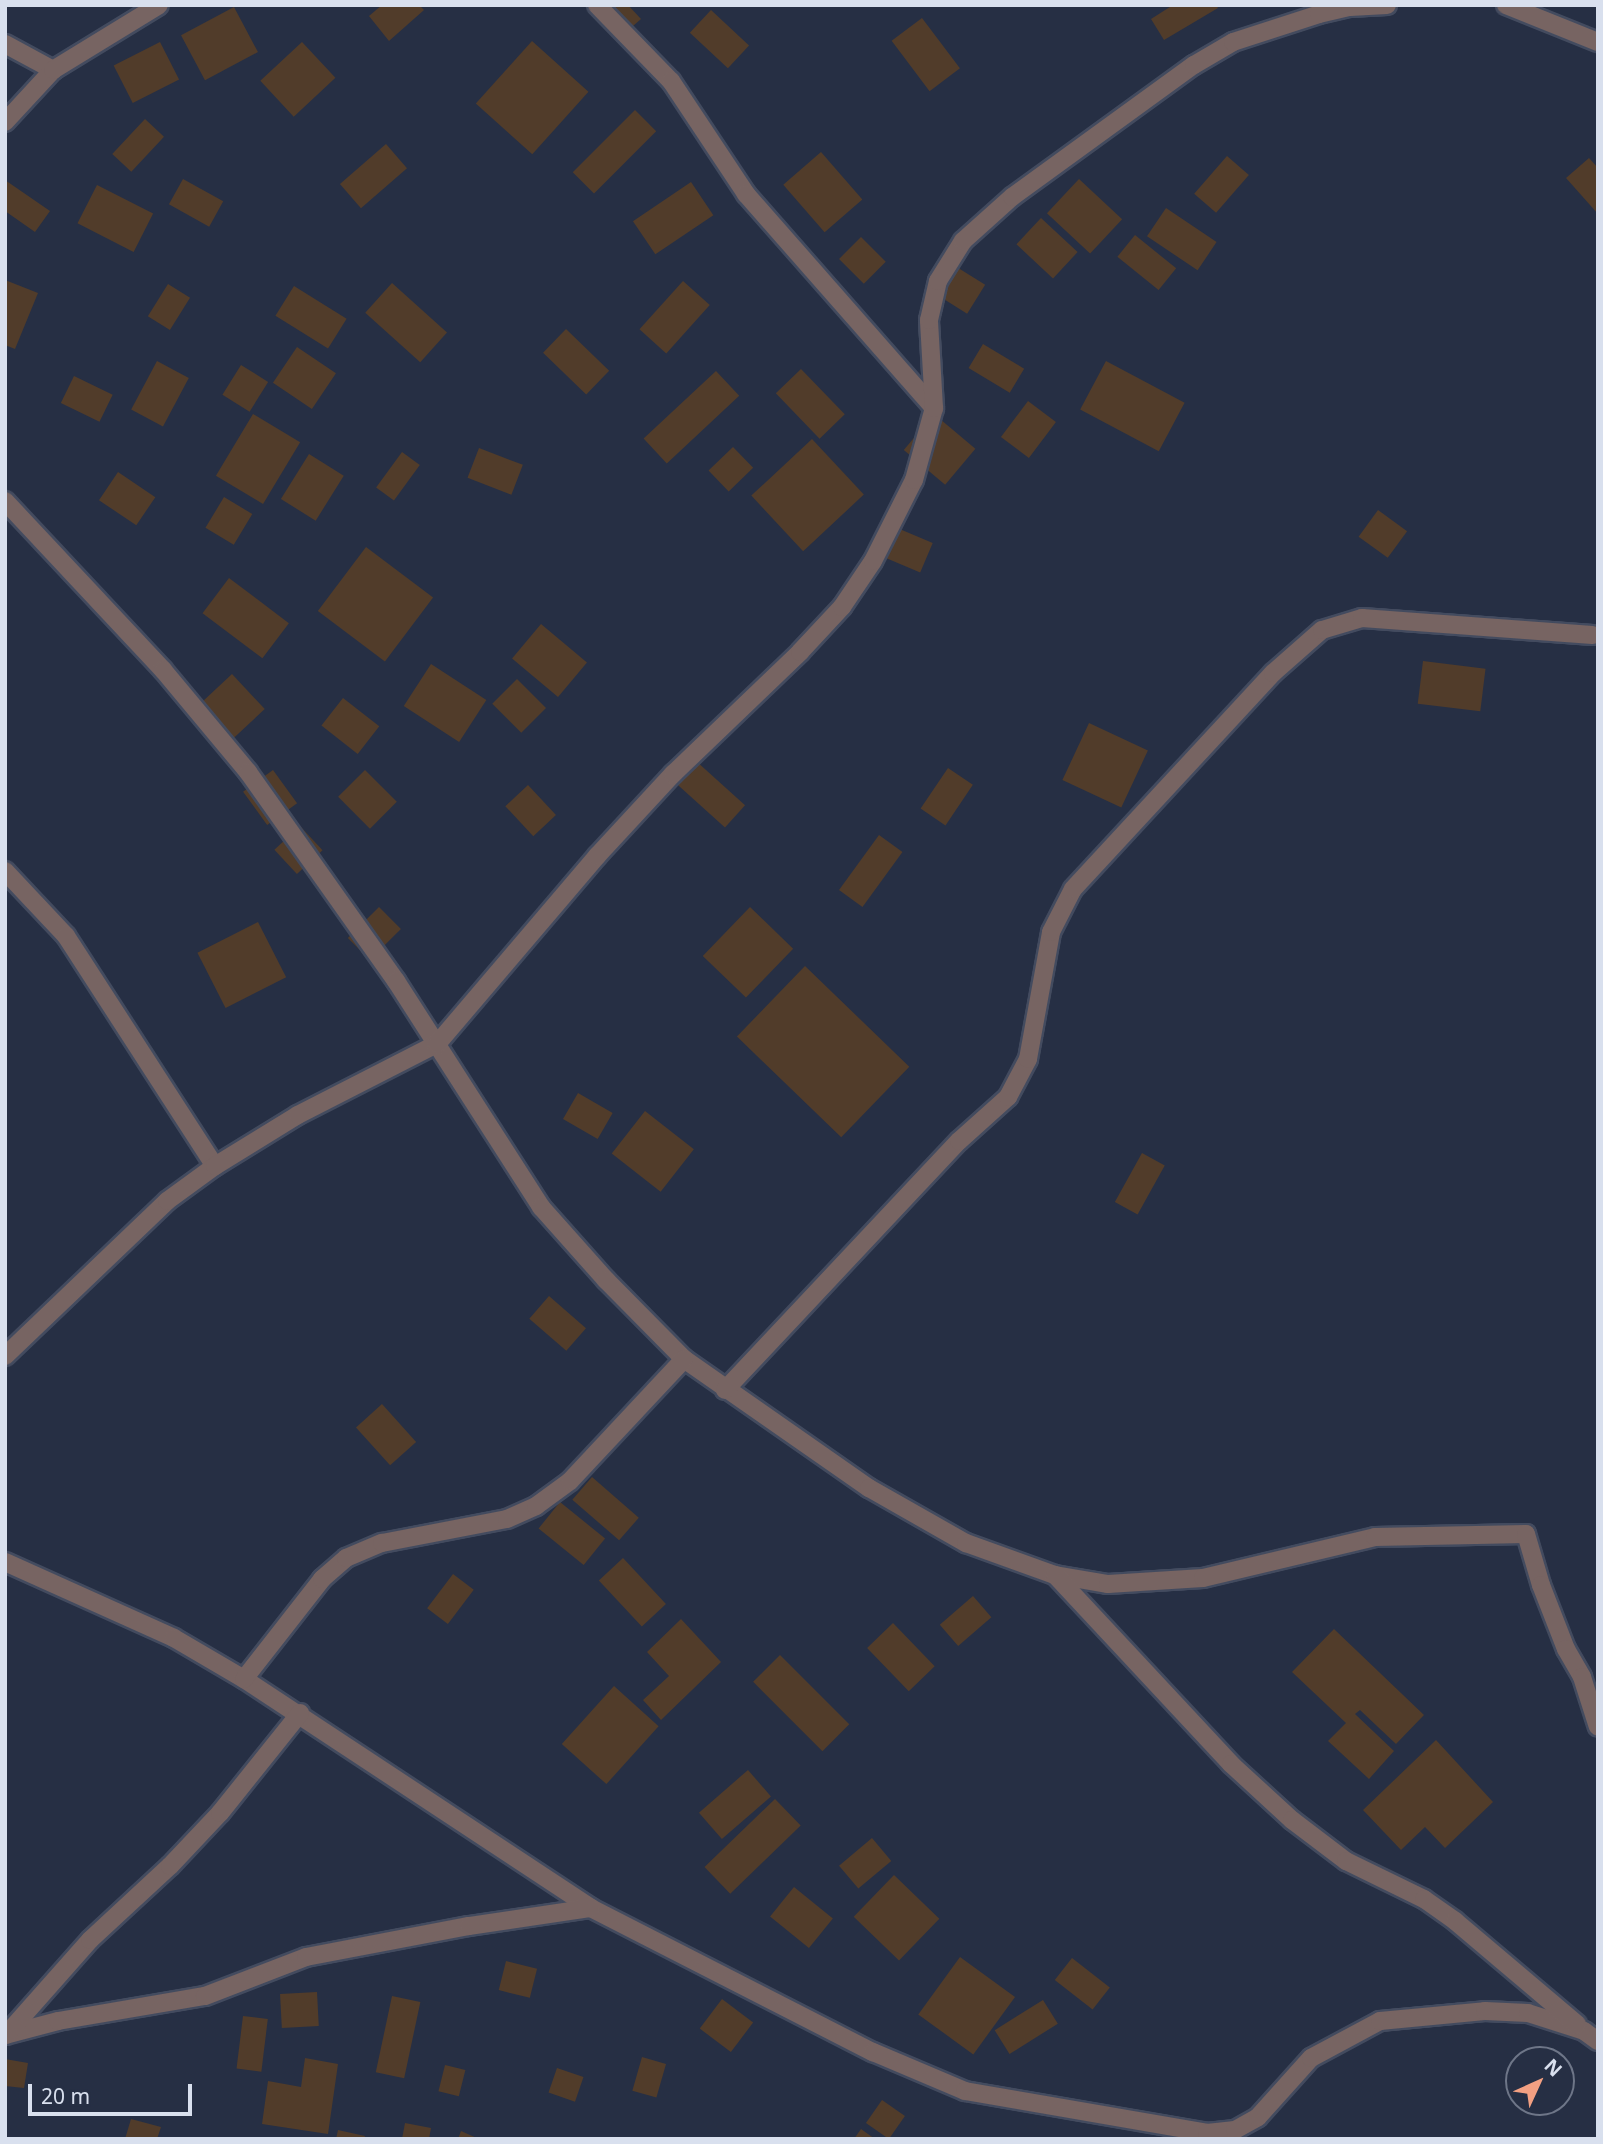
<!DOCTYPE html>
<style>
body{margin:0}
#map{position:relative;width:1603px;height:2144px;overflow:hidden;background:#262f44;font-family:"Noto Sans",sans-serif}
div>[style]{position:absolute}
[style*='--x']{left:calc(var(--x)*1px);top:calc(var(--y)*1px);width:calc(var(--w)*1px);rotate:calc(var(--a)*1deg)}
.building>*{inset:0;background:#513c2a;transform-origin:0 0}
.roads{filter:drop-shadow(2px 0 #434b5f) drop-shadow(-2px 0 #434b5f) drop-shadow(0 2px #434b5f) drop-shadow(0 -2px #434b5f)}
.street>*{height:18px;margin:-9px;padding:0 9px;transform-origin:9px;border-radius:9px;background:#776462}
span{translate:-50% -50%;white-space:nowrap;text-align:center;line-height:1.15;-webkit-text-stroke:6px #262f44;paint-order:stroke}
.frame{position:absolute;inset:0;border:7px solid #d9e0ee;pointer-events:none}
.north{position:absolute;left:1505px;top:2046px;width:70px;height:70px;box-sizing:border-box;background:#262f44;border:2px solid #6e7688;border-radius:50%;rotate:45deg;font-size:19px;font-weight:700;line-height:28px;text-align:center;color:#d9e0ee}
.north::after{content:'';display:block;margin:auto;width:24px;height:32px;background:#f3a082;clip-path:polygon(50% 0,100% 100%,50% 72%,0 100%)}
.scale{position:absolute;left:28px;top:2084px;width:164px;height:32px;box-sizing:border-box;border:4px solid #d9e0ee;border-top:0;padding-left:9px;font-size:21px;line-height:24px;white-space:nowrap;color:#d9e0ee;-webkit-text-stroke:5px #262f44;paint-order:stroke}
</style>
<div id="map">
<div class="building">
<i style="clip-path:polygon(382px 5px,419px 5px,424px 10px,389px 41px,369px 16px)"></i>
<i style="clip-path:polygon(590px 5px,628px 5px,641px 19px,617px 40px,588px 7px)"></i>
<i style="clip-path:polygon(1173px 5px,1216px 5px,1218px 8px,1164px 40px,1151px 19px)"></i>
<i style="left:234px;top:7px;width:51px;height:60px;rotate:62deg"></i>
<i style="left:711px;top:10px;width:52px;height:31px;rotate:43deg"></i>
<i style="left:922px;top:18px;width:63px;height:38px;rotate:53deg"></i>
<i style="left:532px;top:41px;width:76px;height:84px;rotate:42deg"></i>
<i style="left:160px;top:42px;width:42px;height:52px;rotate:63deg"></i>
<i style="left:302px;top:42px;width:49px;height:57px;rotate:47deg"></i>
<i style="left:635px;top:110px;width:30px;height:88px;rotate:45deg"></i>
<i style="left:145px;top:119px;width:26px;height:48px;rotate:43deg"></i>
<i style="left:386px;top:144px;width:32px;height:61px;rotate:49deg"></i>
<i style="left:821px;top:152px;width:63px;height:50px;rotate:49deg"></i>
<i style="left:1227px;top:156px;width:29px;height:50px;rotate:41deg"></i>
<i style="clip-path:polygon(1589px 158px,1598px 168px,1598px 214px,1566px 178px)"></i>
<i style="left:183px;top:179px;width:46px;height:29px;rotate:29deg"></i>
<i style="left:1079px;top:179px;width:59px;height:47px;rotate:43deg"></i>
<i style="clip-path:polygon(5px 180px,50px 211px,35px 232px,5px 211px)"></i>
<i style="left:691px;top:182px;width:40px;height:70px;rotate:56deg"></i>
<i style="left:97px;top:185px;width:63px;height:43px;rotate:27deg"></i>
<i style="left:1166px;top:208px;width:61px;height:34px;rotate:34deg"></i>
<i style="left:1041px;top:218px;width:50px;height:36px;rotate:43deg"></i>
<i style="left:1135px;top:235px;width:53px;height:28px;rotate:39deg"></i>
<i style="left:861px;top:237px;width:35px;height:31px;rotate:45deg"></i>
<i style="left:947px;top:261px;width:45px;height:34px;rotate:32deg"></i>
<i style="clip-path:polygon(5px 280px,38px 293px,15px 349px,5px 345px)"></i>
<i style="left:683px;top:281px;width:36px;height:65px;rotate:42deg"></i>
<i style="left:392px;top:283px;width:74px;height:40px;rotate:42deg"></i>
<i style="left:168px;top:284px;width:26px;height:38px;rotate:32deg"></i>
<i style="left:294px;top:286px;width:62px;height:35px;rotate:32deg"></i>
<i style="left:566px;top:329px;width:60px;height:33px;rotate:44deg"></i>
<i style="left:983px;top:344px;width:48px;height:28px;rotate:31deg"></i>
<i style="left:297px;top:347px;width:47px;height:43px;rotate:34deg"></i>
<i style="left:157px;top:361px;width:36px;height:55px;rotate:28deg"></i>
<i style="left:1106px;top:361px;width:89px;height:55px;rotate:28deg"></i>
<i style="left:241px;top:365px;width:32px;height:35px;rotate:32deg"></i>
<i style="left:801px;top:369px;width:63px;height:35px;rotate:46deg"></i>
<i style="left:716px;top:371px;width:34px;height:99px;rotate:47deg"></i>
<i style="left:74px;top:376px;width:43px;height:30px;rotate:26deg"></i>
<i style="left:1028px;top:401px;width:35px;height:45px;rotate:37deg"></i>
<i style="left:253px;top:414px;width:55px;height:72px;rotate:31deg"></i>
<i style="left:934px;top:414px;width:54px;height:47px;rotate:40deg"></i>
<i style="left:812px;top:439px;width:76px;height:83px;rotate:47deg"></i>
<i style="left:733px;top:447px;width:29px;height:34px;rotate:46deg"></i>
<i style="left:479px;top:448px;width:47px;height:32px;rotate:21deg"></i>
<i style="left:402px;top:452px;width:22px;height:44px;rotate:36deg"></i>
<i style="left:309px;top:454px;width:41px;height:53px;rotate:32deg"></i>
<i style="left:118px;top:472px;width:45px;height:34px;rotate:34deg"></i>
<i style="left:224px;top:497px;width:33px;height:36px;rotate:31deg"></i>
<i style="left:1378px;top:510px;width:36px;height:33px;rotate:36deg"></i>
<i style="left:883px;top:522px;width:54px;height:32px;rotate:23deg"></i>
<i style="left:366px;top:547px;width:84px;height:80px;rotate:37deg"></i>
<i style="left:229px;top:578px;width:75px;height:44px;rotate:37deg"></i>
<i style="left:541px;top:624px;width:60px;height:45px;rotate:40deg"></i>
<i style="left:1423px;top:661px;width:63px;height:43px;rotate:7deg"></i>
<i style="left:431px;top:664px;width:66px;height:50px;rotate:33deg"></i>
<i style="left:232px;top:674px;width:48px;height:49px;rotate:47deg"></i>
<i style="left:517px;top:679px;width:41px;height:35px;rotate:45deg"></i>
<i style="left:343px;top:698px;width:46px;height:35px;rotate:38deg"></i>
<i style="left:1089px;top:723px;width:65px;height:63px;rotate:25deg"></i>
<i style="left:696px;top:761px;width:66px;height:30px;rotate:42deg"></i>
<i style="left:948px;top:768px;width:30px;height:49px;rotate:34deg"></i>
<i style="left:273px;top:770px;width:41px;height:37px;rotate:54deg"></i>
<i style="left:365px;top:770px;width:45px;height:38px;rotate:45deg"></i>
<i style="left:528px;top:785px;width:41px;height:31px;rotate:47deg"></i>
<i style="left:300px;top:826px;width:33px;height:35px;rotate:47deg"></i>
<i style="left:879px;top:835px;width:29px;height:68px;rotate:36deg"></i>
<i style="left:379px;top:907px;width:31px;height:44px;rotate:45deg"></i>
<i style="left:750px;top:907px;width:60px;height:68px;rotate:44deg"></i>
<i style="left:258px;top:922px;width:62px;height:68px;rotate:63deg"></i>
<i style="left:805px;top:966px;width:145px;height:98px;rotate:44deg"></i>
<i style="left:578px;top:1093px;width:40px;height:30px;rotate:30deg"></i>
<i style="left:645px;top:1111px;width:62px;height:54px;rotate:38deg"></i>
<i style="left:1142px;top:1153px;width:26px;height:56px;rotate:29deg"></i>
<i style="left:549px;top:1296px;width:49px;height:30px;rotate:41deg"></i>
<i style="left:382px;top:1404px;width:51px;height:35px;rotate:48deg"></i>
<i style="left:592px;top:1477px;width:62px;height:30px;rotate:41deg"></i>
<i style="left:560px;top:1502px;width:58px;height:34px;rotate:39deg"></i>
<i style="left:623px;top:1558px;width:63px;height:33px;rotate:47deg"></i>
<i style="left:453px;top:1574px;width:26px;height:43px;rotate:37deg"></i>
<i style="left:973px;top:1596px;width:28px;height:44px;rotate:49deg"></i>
<i style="clip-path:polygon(681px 1619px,721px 1662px,661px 1720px,643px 1700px,669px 1676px,647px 1652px)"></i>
<i style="left:893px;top:1623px;width:60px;height:36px;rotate:46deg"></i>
<i style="clip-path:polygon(1334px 1629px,1424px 1715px,1396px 1744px,1360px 1710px,1355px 1714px,1394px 1751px,1369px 1779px,1328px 1741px,1346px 1723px,1292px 1672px)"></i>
<i style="left:780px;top:1655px;width:98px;height:38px;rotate:45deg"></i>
<i style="left:614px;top:1686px;width:60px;height:78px;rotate:42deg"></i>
<i style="clip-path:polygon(1436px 1740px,1493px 1802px,1445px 1848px,1425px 1827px,1401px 1850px,1363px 1810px)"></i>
<i style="left:748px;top:1770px;width:35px;height:65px;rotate:49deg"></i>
<i style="left:775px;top:1799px;width:37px;height:98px;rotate:46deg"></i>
<i style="left:872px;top:1838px;width:30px;height:43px;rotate:50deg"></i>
<i style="left:894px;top:1875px;width:63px;height:58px;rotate:44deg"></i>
<i style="left:794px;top:1887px;width:50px;height:38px;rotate:39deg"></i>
<i style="left:960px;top:1957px;width:68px;height:71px;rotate:36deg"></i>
<i style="left:1072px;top:1958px;width:48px;height:28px;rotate:38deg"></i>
<i style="left:506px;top:1961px;width:32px;height:30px;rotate:14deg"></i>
<i style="left:317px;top:1992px;width:34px;height:37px;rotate:87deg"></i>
<i style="left:392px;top:1996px;width:29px;height:78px;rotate:12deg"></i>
<i style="left:722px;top:1999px;width:39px;height:37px;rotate:37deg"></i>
<i style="left:1043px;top:2000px;width:28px;height:57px;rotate:58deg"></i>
<i style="left:243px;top:2016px;width:25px;height:53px;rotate:7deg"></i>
<i style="left:642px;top:2057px;width:25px;height:35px;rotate:16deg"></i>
<i style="clip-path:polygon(305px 2058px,338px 2064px,328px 2134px,262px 2124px,268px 2081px,301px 2087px)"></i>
<i style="clip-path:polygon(5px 2059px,28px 2063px,24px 2088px,5px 2086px)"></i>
<i style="left:445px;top:2065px;width:21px;height:27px;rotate:14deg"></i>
<i style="left:557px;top:2068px;width:28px;height:26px;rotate:19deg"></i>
<i style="left:882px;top:2100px;width:28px;height:28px;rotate:35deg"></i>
<i style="clip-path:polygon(131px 2119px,161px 2127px,157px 2139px,125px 2139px)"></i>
<i style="clip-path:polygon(405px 2123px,431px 2128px,429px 2139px,402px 2139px)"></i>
<i style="clip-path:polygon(861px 2129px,875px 2139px,854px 2139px)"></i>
<i style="clip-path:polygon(338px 2130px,365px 2136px,364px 2139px,336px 2139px)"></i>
<i style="clip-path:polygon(461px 2131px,479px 2139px,458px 2139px)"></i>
</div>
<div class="roads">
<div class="street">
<i style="--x:597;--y:5;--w:106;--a:45.8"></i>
<i style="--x:671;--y:81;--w:136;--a:56.4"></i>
<i style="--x:746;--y:194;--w:285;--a:48.7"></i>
<i style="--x:1506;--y:5;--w:99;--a:21.9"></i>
<i style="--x:5;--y:44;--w:55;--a:28.4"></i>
<i style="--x:5;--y:122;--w:71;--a:-47.3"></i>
<i style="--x:53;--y:70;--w:124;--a:-31.5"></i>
<i style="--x:5;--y:501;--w:231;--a:46.9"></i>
<i style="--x:163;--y:670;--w:133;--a:50.2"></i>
<i style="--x:248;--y:772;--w:256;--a:54.7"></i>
<i style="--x:396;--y:981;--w:269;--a:57.3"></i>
<i style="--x:541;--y:1207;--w:98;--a:48.3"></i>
<i style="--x:606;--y:1280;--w:111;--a:45.4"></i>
<i style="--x:684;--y:1359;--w:226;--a:34.9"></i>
<i style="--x:869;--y:1488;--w:112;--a:29.6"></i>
<i style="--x:966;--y:1543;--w:95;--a:19.8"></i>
<i style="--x:1055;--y:1575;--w:54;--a:9.6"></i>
<i style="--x:1108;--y:1584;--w:95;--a:-3.6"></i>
<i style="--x:1203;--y:1578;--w:177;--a:-13.4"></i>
<i style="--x:1375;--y:1537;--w:151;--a:-1.1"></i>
<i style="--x:1526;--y:1534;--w:53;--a:73.6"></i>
<i style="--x:1541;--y:1585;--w:69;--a:68.7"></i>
<i style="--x:1566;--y:1649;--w:32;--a:60"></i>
<i style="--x:1582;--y:1677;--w:52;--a:72.3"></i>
<i style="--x:5;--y:871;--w:89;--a:46.8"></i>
<i style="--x:66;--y:936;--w:274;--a:57.1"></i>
<i style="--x:5;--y:1356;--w:224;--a:-43.7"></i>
<i style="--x:167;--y:1201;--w:59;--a:-36.1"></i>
<i style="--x:215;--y:1166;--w:97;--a:-31.6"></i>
<i style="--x:298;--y:1115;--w:156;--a:-27.1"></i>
<i style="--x:437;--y:1044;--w:247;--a:-49.6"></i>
<i style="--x:597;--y:856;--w:112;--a:-47.2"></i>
<i style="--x:673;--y:774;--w:176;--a:-43.8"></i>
<i style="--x:800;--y:652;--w:62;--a:-47"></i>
<i style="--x:842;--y:607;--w:55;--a:-56"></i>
<i style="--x:873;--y:561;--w:91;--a:-63.2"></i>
<i style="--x:914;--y:480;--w:75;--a:-74.5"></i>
<i style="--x:934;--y:408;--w:88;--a:-93.3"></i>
<i style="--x:929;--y:320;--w:40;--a:-77"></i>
<i style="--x:938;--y:281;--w:47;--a:-58"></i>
<i style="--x:963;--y:241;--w:66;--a:-41.9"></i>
<i style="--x:1012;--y:197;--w:225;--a:-36"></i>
<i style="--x:1194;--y:65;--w:45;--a:-30.5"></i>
<i style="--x:1233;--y:42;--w:90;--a:-18"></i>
<i style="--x:1319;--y:14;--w:32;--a:-13"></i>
<i style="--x:1350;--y:7;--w:37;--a:-3"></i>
<i style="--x:725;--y:1390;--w:342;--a:-46.8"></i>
<i style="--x:959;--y:1141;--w:66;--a:-41.9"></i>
<i style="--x:1008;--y:1097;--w:43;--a:-62.2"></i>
<i style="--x:1028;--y:1059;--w:129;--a:-79.7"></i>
<i style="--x:1051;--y:932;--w:48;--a:-62.9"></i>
<i style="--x:1073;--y:889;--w:294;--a:-47.2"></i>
<i style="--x:1273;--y:673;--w:65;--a:-41.3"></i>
<i style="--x:1322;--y:630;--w:42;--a:-16.7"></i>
<i style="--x:1362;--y:618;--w:231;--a:4.2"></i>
<i style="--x:5;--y:1562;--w:185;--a:24.2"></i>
<i style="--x:174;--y:1638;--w:81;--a:30.4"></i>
<i style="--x:244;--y:1679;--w:416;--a:33.4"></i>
<i style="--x:591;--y:1908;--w:317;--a:27.1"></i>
<i style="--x:873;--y:2052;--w:100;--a:23"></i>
<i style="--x:965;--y:2091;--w:246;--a:9.8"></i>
<i style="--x:1207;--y:2133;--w:28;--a:-6"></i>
<i style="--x:1235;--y:2130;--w:26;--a:-29"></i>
<i style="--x:1258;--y:2117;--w:79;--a:-48.1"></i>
<i style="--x:1311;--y:2058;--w:78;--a:-28.2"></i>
<i style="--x:1380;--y:2021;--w:105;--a:-5.4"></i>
<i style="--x:1485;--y:2011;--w:43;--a:2.7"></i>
<i style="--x:1528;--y:2013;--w:59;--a:17.8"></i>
<i style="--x:1584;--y:2031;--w:17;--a:36"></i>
<i style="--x:1055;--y:1575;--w:258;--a:47"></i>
<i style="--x:1231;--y:1764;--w:83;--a:42.6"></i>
<i style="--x:1292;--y:1820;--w:68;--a:37.2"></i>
<i style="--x:1346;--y:1861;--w:87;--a:26"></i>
<i style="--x:1424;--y:1899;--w:38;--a:35"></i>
<i style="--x:1455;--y:1921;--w:160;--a:40.2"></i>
<i style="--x:244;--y:1679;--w:127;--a:-52"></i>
<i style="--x:322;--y:1579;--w:32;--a:-41"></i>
<i style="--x:346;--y:1558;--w:39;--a:-23"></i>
<i style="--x:382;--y:1543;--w:127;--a:-10.9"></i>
<i style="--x:507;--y:1519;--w:32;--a:-24"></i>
<i style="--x:536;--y:1506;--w:42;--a:-36.3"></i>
<i style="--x:570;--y:1481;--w:167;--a:-46.9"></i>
<i style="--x:5;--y:2035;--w:55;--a:-14.8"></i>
<i style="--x:58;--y:2021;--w:149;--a:-9.7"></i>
<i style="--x:205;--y:1996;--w:108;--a:-21.1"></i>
<i style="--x:306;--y:1957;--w:166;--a:-10.8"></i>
<i style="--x:469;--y:1926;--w:123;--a:-8.4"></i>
<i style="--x:6;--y:2035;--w:127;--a:-48.5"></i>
<i style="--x:90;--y:1940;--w:109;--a:-42.8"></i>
<i style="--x:170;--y:1866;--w:73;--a:-46.7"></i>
<i style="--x:220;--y:1813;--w:128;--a:-51.3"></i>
</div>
</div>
<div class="frame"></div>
<div class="north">N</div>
<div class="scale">20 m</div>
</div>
